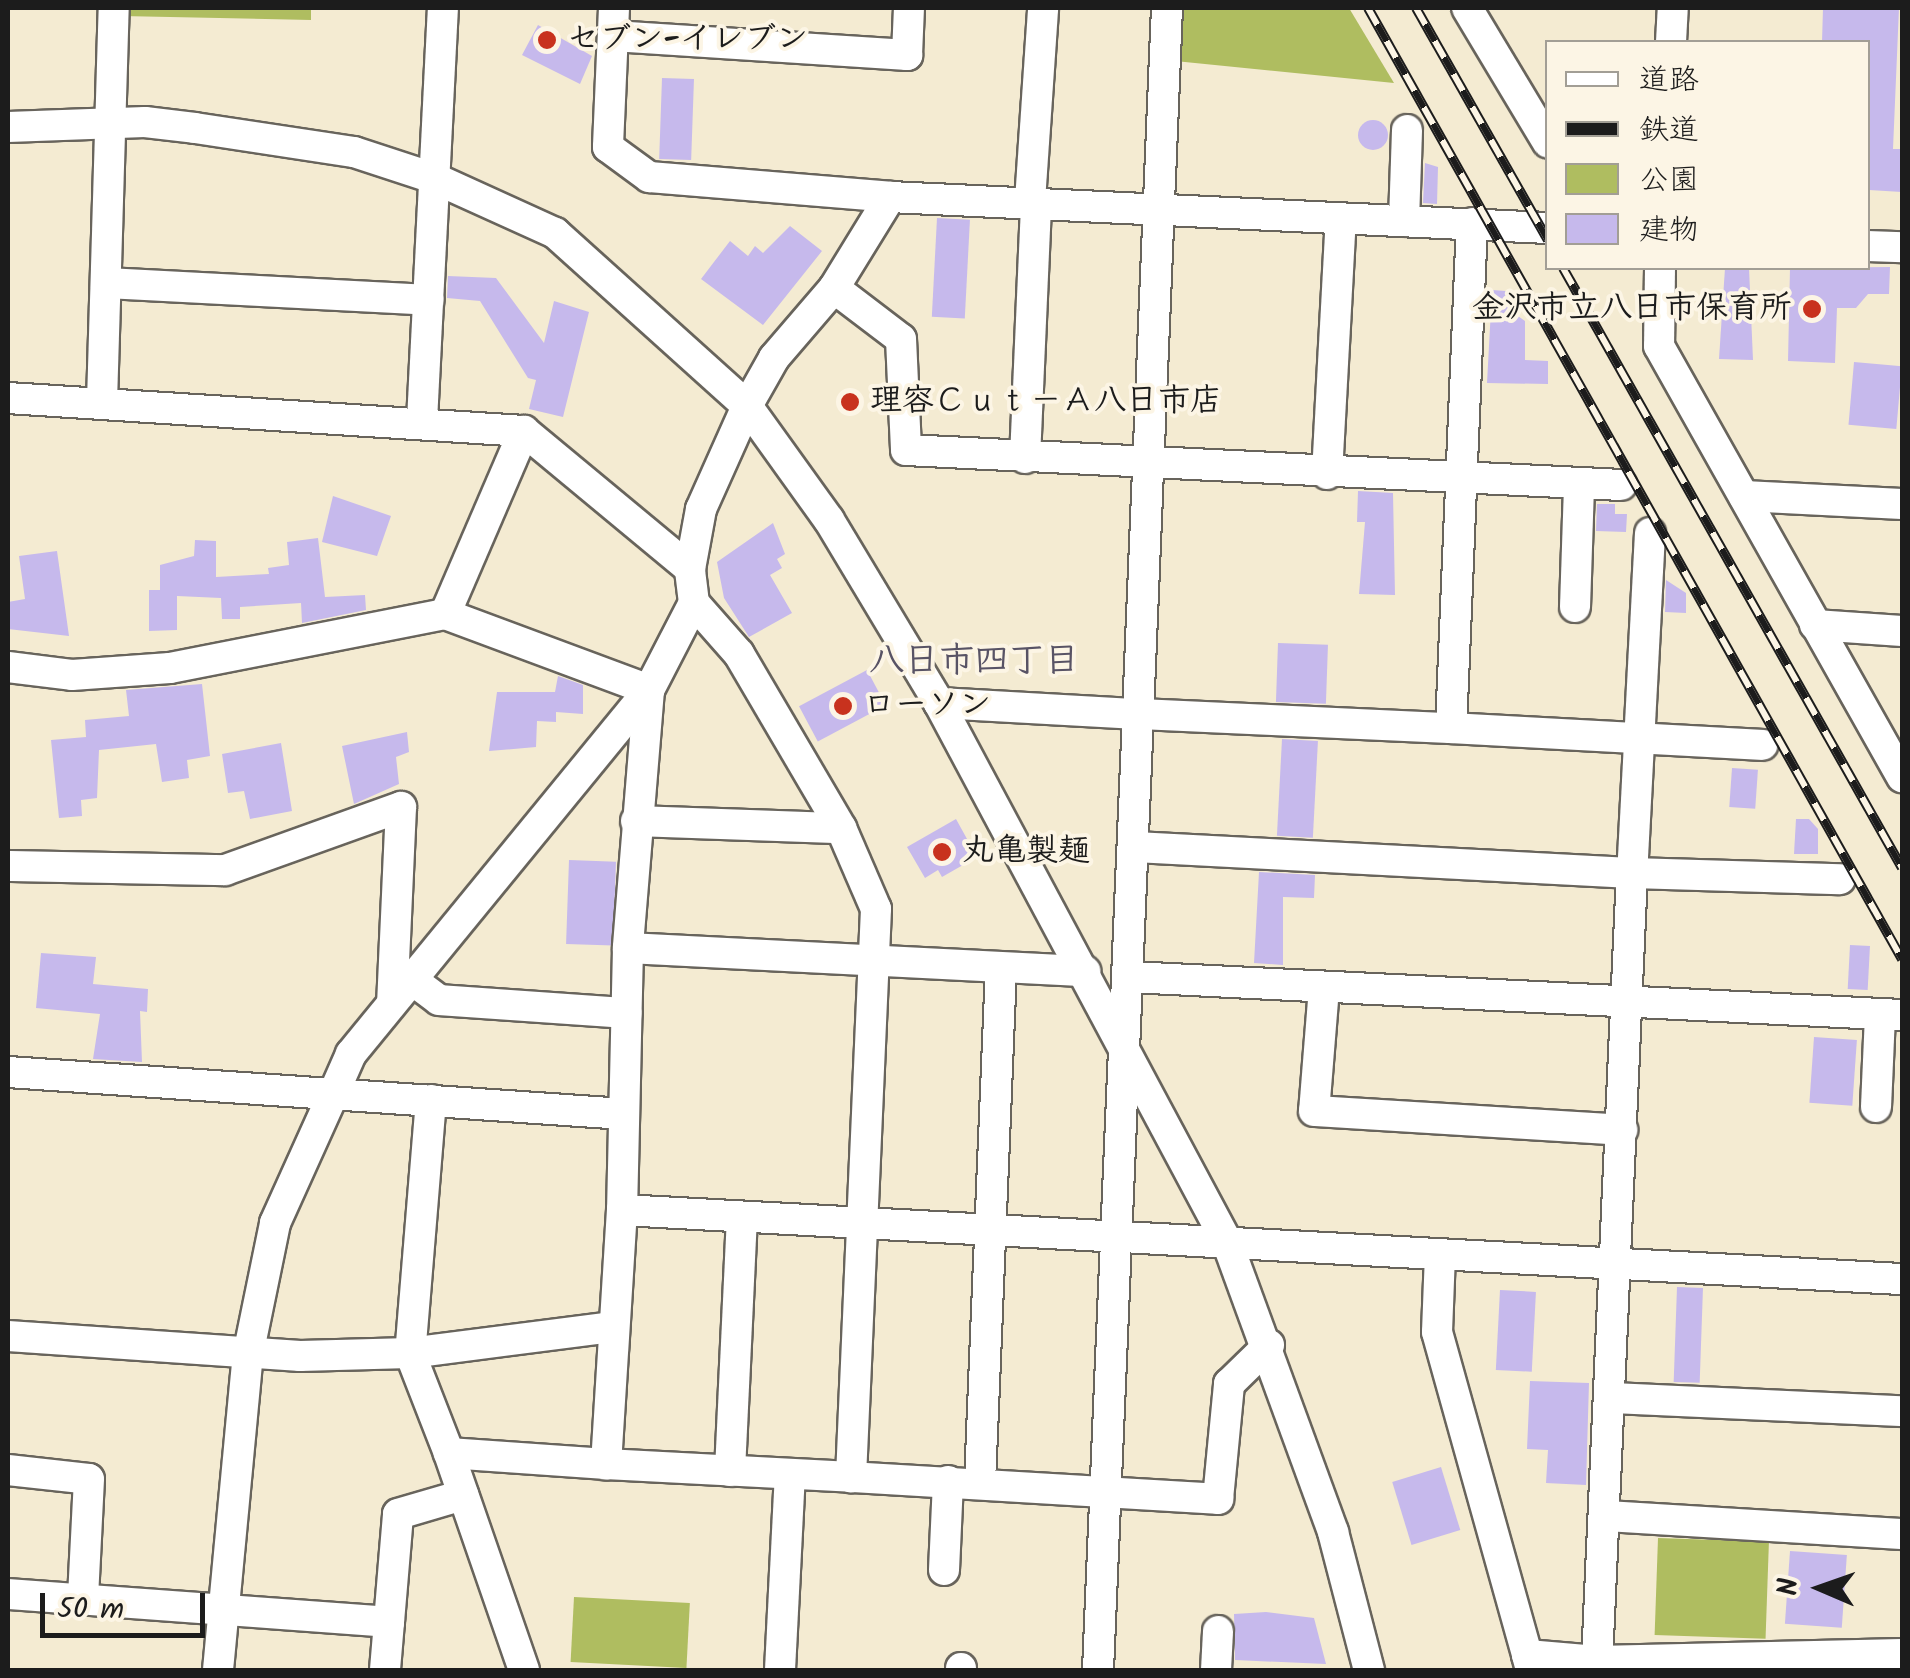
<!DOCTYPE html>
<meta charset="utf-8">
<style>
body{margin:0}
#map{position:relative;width:1910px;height:1678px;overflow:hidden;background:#f4ebd2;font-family:Kalam,"Klee One",sans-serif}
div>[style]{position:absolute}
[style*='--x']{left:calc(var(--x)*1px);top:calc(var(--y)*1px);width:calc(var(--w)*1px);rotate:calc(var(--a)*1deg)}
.green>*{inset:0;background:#afbd60;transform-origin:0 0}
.building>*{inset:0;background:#c6b9ec;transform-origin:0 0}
.round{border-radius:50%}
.roads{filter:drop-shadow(2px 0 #68645c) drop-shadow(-2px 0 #68645c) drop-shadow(0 2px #68645c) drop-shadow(0 -2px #68645c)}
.minor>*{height:30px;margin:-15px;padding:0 15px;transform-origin:15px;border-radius:15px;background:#fff}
.rail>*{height:10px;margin-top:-5px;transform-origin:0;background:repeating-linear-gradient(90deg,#fcf5e5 0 19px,#1c1c1c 0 38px);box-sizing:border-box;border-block:2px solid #1c1c1c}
.dots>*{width:28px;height:28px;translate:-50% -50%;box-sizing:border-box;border:5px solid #fcf5e5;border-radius:50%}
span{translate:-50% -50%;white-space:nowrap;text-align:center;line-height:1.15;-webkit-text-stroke:8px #fcf5e5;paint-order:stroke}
.poi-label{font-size:32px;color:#1c1c1c;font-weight:700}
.left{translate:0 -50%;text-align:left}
.right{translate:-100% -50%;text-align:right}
.neighbourhood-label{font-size:35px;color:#585365;font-weight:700}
.frame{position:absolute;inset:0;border:10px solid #1c1c1c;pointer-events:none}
.legend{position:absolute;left:1545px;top:40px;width:325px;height:230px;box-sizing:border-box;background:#fcf5e5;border:2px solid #a29e95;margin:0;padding:12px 18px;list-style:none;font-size:30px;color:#1c1c1c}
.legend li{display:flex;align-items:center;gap:20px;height:50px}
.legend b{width:50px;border:2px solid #a29e95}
.north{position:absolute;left:1770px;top:1538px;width:100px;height:100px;-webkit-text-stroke:8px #fcf5e5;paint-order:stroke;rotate:272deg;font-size:28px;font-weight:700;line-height:40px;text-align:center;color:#1c1c1c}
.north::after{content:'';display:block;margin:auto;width:35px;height:45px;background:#1c1c1c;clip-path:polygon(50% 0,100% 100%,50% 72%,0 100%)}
.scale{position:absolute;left:40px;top:1593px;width:165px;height:45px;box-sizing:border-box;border:5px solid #1c1c1c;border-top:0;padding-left:12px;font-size:30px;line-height:35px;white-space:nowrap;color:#1c1c1c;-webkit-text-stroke:8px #fcf5e5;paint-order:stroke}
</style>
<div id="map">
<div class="green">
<i style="clip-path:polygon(122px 8px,311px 8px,311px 20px,121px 16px)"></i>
<i style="clip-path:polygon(1178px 8px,1349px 8px,1394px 83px,1175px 61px)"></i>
<i style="left:1658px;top:1538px;width:111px;height:97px;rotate:2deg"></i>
<i style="left:574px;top:1597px;width:116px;height:65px;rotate:3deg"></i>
</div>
<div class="building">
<i style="clip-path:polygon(1823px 8px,1899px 8px,1893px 149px,1902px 149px,1902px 192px,1869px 190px,1868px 42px,1822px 42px)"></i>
<i style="clip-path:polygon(538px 25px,592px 56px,580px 84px,522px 55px)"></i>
<i style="left:662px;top:78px;width:32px;height:81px;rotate:2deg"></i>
<i class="round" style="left:1358px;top:120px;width:30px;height:30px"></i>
<i style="clip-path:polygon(1425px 163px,1438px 167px,1437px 204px,1423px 203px)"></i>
<i style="left:937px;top:218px;width:33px;height:99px;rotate:3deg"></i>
<i style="clip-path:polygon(790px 226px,822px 251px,763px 325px,701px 279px,730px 241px,748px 256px,755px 246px,763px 253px)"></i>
<i style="clip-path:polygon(1890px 267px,1889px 294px,1868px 294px,1856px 308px,1837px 308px,1835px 363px,1788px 361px,1790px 268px)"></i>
<i style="clip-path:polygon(1725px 268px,1749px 268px,1753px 360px,1719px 359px)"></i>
<i style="clip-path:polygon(448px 276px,496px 278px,544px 343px,554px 301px,589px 312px,563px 417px,529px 409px,536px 380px,528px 378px,480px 301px,447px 298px)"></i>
<i style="clip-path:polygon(1492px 290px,1506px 291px,1516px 301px,1515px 314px,1525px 321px,1525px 360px,1548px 361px,1548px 384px,1487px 383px)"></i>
<i style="left:1854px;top:362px;width:48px;height:63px;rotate:5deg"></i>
<i style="clip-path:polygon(1358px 491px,1393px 493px,1395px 595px,1359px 594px,1365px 522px,1357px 522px)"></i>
<i style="clip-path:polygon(333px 496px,391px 516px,377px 556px,322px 542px)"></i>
<i style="clip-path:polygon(1597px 504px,1615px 504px,1615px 514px,1627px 514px,1626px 532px,1596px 531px)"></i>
<i style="clip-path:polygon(773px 523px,785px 554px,777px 559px,782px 568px,770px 575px,792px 613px,749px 637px,724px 598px,717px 562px)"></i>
<i style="clip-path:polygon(318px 538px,325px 597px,365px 595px,366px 610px,302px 623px,301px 603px,240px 607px,240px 619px,222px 619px,221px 598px,177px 596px,177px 630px,149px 631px,149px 590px,160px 590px,160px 565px,194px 556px,195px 540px,216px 541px,216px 577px,269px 574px,268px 568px,289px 565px,287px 542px)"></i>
<i style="clip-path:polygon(57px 551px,69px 636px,8px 629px,8px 602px,25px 599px,19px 556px)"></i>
<i style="clip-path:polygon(1666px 580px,1686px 593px,1686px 613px,1665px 612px)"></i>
<i style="left:1278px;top:643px;width:50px;height:59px;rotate:2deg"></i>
<i style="left:867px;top:670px;width:40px;height:77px;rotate:62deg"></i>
<i style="clip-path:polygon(558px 676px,583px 685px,583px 714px,556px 712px,556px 722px,537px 721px,536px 747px,489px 751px,497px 692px,555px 692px)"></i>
<i style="clip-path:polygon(202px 684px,210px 756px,187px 760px,189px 778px,162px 782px,156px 744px,99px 750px,97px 798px,81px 800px,82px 816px,59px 818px,51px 740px,86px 737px,85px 720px,129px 716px,126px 690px)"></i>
<i style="clip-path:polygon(407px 732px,409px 752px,396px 757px,399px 784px,354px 804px,342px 746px)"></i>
<i style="left:1282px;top:739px;width:36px;height:97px;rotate:3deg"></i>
<i style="clip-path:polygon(281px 743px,292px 811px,250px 819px,244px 791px,228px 793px,222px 754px)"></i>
<i style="left:1732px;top:768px;width:26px;height:39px;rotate:4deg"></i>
<i style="clip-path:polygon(956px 819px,977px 857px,942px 877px,938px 870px,925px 878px,907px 847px)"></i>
<i style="clip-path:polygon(1796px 819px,1809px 819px,1818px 829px,1818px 854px,1794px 854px)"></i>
<i style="left:569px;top:860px;width:47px;height:84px;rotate:2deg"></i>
<i style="clip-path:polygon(1259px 872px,1315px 875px,1314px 898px,1283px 897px,1283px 965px,1254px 963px)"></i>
<i style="left:1850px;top:945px;width:20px;height:44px;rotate:3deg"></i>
<i style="clip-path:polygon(41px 953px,96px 957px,93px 984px,148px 989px,147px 1012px,140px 1011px,142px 1062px,93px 1059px,100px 1014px,36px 1008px)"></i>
<i style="left:1814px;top:1037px;width:43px;height:66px;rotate:4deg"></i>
<i style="left:1677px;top:1287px;width:26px;height:95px;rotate:2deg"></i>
<i style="left:1500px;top:1290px;width:36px;height:80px;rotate:3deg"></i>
<i style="clip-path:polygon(1530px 1381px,1589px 1383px,1586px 1485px,1546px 1483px,1548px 1450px,1527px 1449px)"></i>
<i style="left:1441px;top:1467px;width:66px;height:51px;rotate:73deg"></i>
<i style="left:1790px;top:1551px;width:57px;height:73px;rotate:4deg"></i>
<i style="clip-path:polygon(1266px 1612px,1314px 1618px,1326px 1664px,1235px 1660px,1234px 1614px)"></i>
</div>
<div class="roads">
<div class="minor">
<i style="--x:614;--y:8;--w:139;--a:92.5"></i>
<i style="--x:608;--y:147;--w:51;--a:36.2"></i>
<i style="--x:649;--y:177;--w:242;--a:4.7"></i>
<i style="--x:1467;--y:8;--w:157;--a:59"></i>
<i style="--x:613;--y:36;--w:295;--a:3.7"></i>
<i style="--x:907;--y:55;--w:47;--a:-87.6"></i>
<i style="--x:1671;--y:42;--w:34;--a:-87"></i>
<i style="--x:8;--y:127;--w:137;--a:-2.1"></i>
<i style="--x:145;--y:122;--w:50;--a:6.8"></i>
<i style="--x:195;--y:128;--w:161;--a:8.6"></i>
<i style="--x:354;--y:152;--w:86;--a:18.2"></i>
<i style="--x:436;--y:179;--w:131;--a:24.4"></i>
<i style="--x:555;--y:233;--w:258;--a:42"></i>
<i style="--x:747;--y:406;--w:140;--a:54.3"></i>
<i style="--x:829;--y:520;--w:214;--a:59"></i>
<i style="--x:939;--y:703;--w:611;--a:61.88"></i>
<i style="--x:1227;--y:1242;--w:309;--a:69.9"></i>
<i style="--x:1333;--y:1532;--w:143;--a:75.4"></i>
<i style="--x:1030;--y:201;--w:193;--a:-86.1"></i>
<i style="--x:1404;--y:221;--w:91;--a:-88.1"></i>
<i style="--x:1868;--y:246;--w:34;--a:2"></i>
<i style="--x:1660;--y:268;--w:78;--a:90.7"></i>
<i style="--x:1659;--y:346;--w:495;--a:60.6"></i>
<i style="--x:107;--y:283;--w:322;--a:3"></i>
<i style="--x:834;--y:288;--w:84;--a:37.3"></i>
<i style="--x:901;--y:339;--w:111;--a:87.4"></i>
<i style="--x:906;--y:450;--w:716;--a:2.8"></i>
<i style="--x:8;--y:398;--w:517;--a:3.66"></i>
<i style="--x:524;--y:431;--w:216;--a:39.7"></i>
<i style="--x:102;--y:402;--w:394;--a:-88.3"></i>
<i style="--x:422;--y:421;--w:414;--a:-87.1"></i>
<i style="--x:524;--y:431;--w:199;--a:113.3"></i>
<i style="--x:445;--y:614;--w:218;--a:20.4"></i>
<i style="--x:649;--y:690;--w:259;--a:94.7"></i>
<i style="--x:628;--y:948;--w:262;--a:91.3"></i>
<i style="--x:622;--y:1210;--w:255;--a:93.6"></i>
<i style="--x:606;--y:1464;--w:245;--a:3"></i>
<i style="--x:1025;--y:458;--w:257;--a:-87.5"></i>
<i style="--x:1327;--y:474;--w:256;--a:-86.9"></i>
<i style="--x:1744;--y:496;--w:158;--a:2.9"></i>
<i style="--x:1650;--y:533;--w:340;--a:93"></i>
<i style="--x:1632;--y:873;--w:208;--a:1.7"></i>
<i style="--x:694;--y:603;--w:68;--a:48.6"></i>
<i style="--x:739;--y:654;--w:202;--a:59.6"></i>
<i style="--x:841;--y:828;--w:88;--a:66.6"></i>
<i style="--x:876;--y:909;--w:569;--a:92.52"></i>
<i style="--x:851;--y:1477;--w:368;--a:3.4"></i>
<i style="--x:1218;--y:1499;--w:116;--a:-84.5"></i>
<i style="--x:1229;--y:1384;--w:56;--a:-44.3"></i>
<i style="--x:1575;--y:607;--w:123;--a:-88.1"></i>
<i style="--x:1815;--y:625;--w:87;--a:3.9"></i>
<i style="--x:8;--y:667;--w:64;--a:7.1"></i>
<i style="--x:72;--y:675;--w:98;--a:-4.1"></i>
<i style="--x:170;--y:668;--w:280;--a:-11.1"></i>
<i style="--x:939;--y:703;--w:199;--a:3.2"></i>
<i style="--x:1138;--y:714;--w:707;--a:-87.65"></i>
<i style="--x:1451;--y:728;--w:312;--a:3.1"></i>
<i style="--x:636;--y:821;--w:205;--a:2"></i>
<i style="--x:1135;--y:847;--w:498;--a:3"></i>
<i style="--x:1632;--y:873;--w:789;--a:92.54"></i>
<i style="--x:1597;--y:1661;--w:70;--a:-175.1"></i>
<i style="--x:1527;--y:1655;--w:16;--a:75"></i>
<i style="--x:8;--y:866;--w:217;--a:1.1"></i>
<i style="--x:225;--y:870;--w:187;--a:-19.7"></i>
<i style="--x:401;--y:807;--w:195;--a:92.6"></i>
<i style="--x:628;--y:948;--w:458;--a:2.9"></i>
<i style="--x:1130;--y:977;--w:773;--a:2.82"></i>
<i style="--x:411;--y:979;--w:35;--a:37"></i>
<i style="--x:439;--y:1000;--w:188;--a:4"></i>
<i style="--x:1324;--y:988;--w:123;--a:94.6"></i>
<i style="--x:1314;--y:1111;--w:309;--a:3.5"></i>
<i style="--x:8;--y:1072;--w:617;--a:3.9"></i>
<i style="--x:431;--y:1100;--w:254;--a:94.7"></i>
<i style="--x:410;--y:1353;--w:107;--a:68.7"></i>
<i style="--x:1876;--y:1107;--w:93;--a:-87.5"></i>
<i style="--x:622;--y:1210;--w:1282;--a:3.09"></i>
<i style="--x:1440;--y:1254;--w:78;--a:92.2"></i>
<i style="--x:1437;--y:1332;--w:335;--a:74.4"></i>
<i style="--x:8;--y:1336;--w:293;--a:3.9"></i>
<i style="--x:300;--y:1356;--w:110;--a:-1.6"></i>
<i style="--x:410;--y:1353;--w:205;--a:-7.3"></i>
<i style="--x:1611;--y:1398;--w:291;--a:2.6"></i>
<i style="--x:8;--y:1470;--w:81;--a:6.3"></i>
<i style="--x:89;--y:1479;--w:120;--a:92.9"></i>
<i style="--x:730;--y:1471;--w:254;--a:-87.3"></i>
<i style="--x:980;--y:1482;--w:514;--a:-87.66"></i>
<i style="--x:1605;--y:1516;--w:298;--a:3.5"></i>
<i style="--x:944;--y:1570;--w:89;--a:-87.4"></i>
<i style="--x:8;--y:1594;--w:382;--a:4.2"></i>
<i style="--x:389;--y:1622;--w:48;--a:94.8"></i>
<i style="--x:389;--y:1622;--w:108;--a:-85.2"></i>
<i style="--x:398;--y:1514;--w:68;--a:-16.3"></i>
<i style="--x:1597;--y:1661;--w:305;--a:-1.3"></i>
<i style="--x:218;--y:1670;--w:316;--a:-84.6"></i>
<i style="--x:248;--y:1355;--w:135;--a:-78.4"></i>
<i style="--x:275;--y:1223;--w:138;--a:-65.7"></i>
<i style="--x:332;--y:1097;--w:47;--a:-66.2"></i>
<i style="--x:351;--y:1054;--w:470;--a:-50.7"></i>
<i style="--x:649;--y:690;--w:98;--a:-62.7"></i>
<i style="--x:694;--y:603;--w:34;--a:-97"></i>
<i style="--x:690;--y:569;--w:61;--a:-79.6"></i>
<i style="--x:701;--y:509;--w:113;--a:-65.9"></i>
<i style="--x:747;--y:406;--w:55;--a:-60.6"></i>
<i style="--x:774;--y:358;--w:92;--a:-49.4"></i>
<i style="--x:834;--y:288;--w:107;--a:-58.4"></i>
<i style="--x:890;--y:197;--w:659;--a:2.7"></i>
<i style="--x:524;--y:1670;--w:230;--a:-109.1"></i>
<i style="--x:449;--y:1453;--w:157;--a:4"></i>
<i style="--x:780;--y:1670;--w:196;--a:-87.1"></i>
<i style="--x:961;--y:1670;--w:2;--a:-90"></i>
<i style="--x:1098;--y:1670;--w:957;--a:-87.6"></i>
<i style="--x:1138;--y:714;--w:313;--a:2.6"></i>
<i style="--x:1451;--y:728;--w:505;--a:-87.62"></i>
<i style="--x:1216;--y:1670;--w:39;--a:-87"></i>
</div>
</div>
<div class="rail">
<i style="--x:1368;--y:8;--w:1091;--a:60.69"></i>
<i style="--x:1416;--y:8;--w:267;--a:60.4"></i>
<i style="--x:1563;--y:268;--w:689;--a:60.53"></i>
</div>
<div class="dots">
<i style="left:547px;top:40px;background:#c8321e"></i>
<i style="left:1812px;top:309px;background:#c8321e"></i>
<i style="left:850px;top:402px;background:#c8321e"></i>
<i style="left:843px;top:706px;background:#c8321e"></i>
<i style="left:942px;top:852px;background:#c8321e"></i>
</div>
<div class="poi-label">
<span class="left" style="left:567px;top:40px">セブン-イレブン</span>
<span class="right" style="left:1792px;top:309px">金沢市立八日市保育所</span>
<span class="left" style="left:870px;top:402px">理容Ｃｕｔ－Ａ八日市店</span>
<span class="left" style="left:863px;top:706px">ローソン</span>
<span class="left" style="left:962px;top:852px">丸亀製麺</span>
</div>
<div class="neighbourhood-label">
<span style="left:974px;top:662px">八日市四丁目</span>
</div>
<div class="frame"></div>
<ul class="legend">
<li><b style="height:12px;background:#fff"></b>道路</li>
<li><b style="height:12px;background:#1c1c1c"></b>鉄道</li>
<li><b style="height:28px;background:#afbd60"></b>公園</li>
<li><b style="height:28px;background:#c6b9ec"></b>建物</li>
</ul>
<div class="north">N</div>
<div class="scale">50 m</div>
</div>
